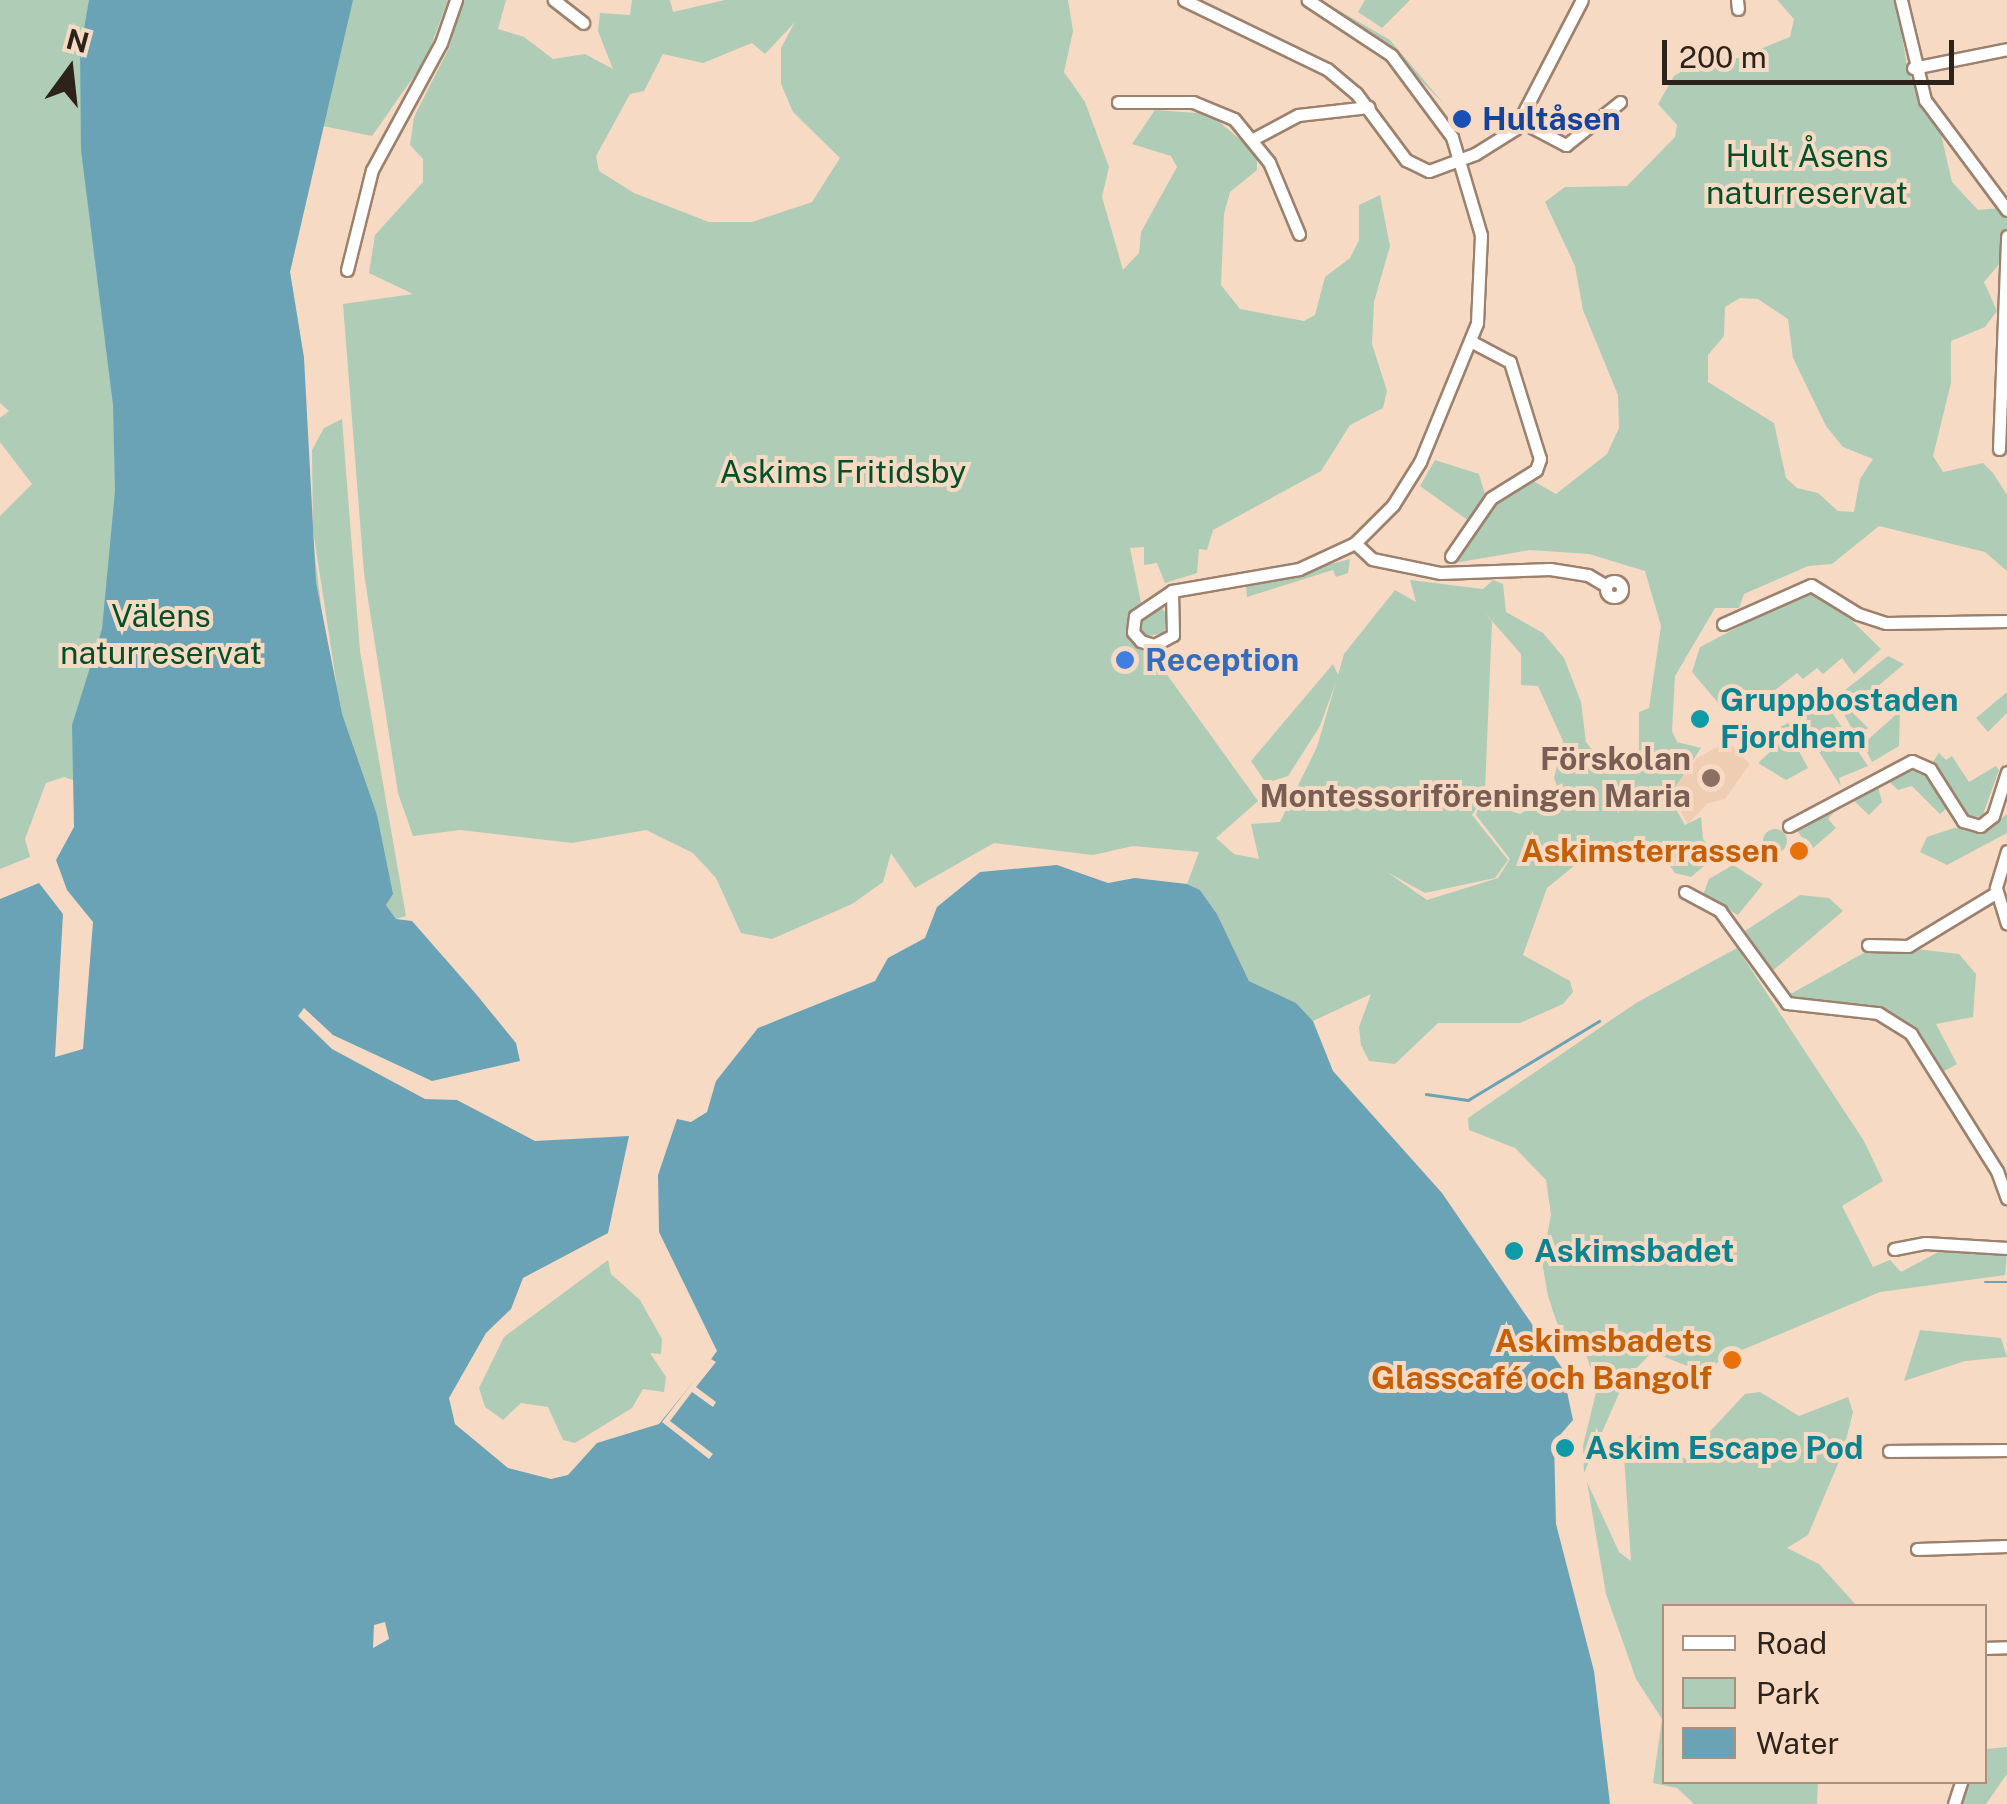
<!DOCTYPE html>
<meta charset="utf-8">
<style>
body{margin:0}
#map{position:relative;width:2007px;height:1804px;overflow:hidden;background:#f7dac4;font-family:"Public Sans",sans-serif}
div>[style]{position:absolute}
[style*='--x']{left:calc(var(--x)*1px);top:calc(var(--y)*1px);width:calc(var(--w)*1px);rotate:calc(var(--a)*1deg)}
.built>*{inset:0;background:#efcdb3}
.green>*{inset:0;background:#afccb7}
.round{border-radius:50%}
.water>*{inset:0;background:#6ba3b6}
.pier>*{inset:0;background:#f7dac4}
.stream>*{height:2.5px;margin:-1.25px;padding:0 1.25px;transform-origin:1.25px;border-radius:1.25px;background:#6ba3b6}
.roads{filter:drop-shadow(2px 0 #9c826e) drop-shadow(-2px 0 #9c826e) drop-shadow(0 2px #9c826e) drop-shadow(0 -2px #9c826e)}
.minor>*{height:11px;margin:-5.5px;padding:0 5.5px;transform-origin:5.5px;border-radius:5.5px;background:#fff}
.minor>.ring{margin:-5.5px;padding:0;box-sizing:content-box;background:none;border:11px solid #fff;border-radius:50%}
.dots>*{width:28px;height:28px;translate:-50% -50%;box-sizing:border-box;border:5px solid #f7dac4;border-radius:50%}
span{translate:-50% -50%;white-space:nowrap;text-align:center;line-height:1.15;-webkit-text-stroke:8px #f7dac4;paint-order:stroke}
.transit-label{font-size:32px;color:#164399;font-weight:700}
.left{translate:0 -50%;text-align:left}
.park-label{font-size:32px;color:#015029}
.shop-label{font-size:32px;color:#366cbe;font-weight:700}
.culture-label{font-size:32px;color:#0d838f;font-weight:700}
.education-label{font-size:32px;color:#785e54;font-weight:700}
.right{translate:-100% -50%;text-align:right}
.food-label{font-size:32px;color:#c56008;font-weight:700}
.legend{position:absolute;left:1662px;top:1604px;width:325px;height:180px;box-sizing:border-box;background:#f7dac4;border:2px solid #a79180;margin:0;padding:12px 18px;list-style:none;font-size:30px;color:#2e231b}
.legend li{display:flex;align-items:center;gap:20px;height:50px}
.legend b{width:50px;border:2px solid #a79180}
.north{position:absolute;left:20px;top:20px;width:100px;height:100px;-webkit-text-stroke:8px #f7dac4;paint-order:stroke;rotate:15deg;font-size:28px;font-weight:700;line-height:40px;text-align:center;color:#2e231b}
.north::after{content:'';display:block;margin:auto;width:35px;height:45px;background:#2e231b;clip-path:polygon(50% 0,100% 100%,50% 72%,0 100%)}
.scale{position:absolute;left:1662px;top:40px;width:292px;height:45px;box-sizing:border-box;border:5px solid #2e231b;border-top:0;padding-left:12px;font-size:30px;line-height:35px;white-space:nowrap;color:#2e231b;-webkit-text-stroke:8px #f7dac4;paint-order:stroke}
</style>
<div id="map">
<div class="built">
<i style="clip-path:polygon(1727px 741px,1750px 764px,1725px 799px,1708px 803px,1688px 824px,1673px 798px,1678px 783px,1696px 759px)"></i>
</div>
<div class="green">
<i style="clip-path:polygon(0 0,448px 0,426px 59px,372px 136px,323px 126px,290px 272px,304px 358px,305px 476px,324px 629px,337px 687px,313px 530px,312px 450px,324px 428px,342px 419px,360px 651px,406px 916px,396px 919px,386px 905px,392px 893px,64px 777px,46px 783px,25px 839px,30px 857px,0 869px,0 516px,32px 484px,0 442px,0 418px,9px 411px,0 403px)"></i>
<i style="clip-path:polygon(evenodd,461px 0,506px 0,498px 29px,524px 37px,553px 59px,585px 54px,613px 69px,598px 31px,600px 13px,630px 15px,632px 0,670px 0,673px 12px,725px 0,1068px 0,1073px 31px,1064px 72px,1085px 102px,1109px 167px,1102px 197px,1123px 270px,1139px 253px,1141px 232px,1177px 167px,1171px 156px,1132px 144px,1155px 110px,1210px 114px,1257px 154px,1257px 170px,1230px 192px,1224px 214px,1221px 285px,1240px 309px,1304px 321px,1315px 315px,1325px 277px,1350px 258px,1359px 240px,1359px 205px,1380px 195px,1390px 246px,1374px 302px,1372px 344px,1387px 391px,1383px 408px,1350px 425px,1321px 471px,1213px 530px,1207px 550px,1199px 549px,1197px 573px,1165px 583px,1157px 563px,1144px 565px,1144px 547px,1130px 548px,1144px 618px,1160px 605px,1167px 615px,1164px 633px,1148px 636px,1150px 651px,1258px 801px,1216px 838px,1234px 854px,1259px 859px,1251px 824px,1280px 822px,1317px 747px,1336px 682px,1320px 726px,1288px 776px,1266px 783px,1251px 761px,1333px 664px,1338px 675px,1344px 654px,1395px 590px,1416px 602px,1410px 580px,1483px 589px,1493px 580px,1503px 584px,1506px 612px,1543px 633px,1564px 658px,1581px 702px,1586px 742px,1604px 765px,1639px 770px,1639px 712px,1649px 708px,1661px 626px,1645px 571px,1589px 554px,1530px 550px,1454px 563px,1489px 506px,1528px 478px,1556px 494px,1607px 454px,1619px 428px,1618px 395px,1583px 310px,1575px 266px,1545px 202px,1565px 187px,1627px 186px,1675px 137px,1677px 125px,1658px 104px,1674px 76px,1702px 59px,1738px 58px,1790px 37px,1794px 19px,1777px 0,1896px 0,1908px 72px,1940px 130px,1952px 182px,1978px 210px,2000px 208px,2007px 217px,2007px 255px,1984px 282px,1997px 311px,1985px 327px,1951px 341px,1951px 383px,1933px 456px,1943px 472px,1983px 463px,1993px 473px,2007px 495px,2007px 571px,1985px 552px,1879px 526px,1832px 564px,1808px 566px,1744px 594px,1739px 608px,1715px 608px,1675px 676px,1672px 731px,1677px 742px,1701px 748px,1669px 797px,1685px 825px,1701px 817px,1703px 839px,1715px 852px,1711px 860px,1691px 877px,1675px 873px,1654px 844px,1644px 840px,1579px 862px,1547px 888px,1523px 955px,1570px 981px,1573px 992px,1563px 1004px,1520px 1023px,1438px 1023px,1395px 1064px,1369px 1061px,1361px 1045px,1359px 1027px,1371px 994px,1313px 1021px,1296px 1003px,1249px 981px,1217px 914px,1200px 890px,1187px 884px,1199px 852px,1133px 846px,1093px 855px,994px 843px,915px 888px,891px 853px,883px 882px,852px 904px,772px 939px,741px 933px,716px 878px,693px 853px,646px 830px,572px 843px,460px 830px,413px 836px,398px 793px,364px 573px,343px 304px,413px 294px,369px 273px,375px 235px,423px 182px,423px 159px,410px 145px,414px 117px,449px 48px,461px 0,795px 22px,781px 48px,781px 84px,793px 112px,840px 158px,812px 202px,752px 222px,709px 222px,634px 193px,599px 171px,596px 156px,630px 94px,644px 91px,663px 54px,703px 63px,752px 43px,765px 54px,795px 22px,461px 0,1740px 298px,1758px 299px,1788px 319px,1793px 358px,1826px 426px,1843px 447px,1873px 459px,1860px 479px,1854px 512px,1838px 511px,1818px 493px,1797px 488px,1786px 478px,1774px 423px,1708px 382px,1708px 355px,1724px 336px,1725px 307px,1740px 298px,461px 0,1485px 613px,1521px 654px,1521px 685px,1538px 686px,1563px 741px,1554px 778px,1559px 792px,1520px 814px,1479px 801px,1485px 790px,1492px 622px,1485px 613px,461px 0,1479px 804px,1476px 815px,1510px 859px,1498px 878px,1427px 900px,1387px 872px,1425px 893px,1495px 878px,1508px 860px,1472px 815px,1479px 804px)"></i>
<i style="clip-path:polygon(1321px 0,1390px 40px,1444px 104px,1381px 40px)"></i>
<i style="clip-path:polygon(1365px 0,1410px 0,1382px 28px,1358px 12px)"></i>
<i style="clip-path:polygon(1435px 460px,1479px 474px,1486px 498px,1469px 521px,1420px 486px)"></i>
<i style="clip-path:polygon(1350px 559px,1348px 573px,1336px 577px,1333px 570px,1247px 597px,1246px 586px)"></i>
<i style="clip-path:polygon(1811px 589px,1829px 598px,1881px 649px,1854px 674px,1842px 658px,1823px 674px,1817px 668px,1803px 679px,1797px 673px,1765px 698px,1759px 691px,1726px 712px,1692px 672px,1700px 647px)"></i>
<i style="clip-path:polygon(1888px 656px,1904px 664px,1850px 710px,1868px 728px,1856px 736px,1835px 698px)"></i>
<i style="clip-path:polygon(2007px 692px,2007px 713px,1988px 732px,1976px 718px)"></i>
<i style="clip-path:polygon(1814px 709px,1833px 714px,1868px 766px,1839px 778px,1841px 787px,1806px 731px,1805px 716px)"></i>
<i style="clip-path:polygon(1900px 711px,1899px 746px,1872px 762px,1863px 744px)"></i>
<i style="clip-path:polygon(1788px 723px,1796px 726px,1790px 734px,1808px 768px,1786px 780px,1758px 763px,1773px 749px,1776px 729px)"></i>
<i style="clip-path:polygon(1939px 753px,1946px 760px,1952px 756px,1969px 782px,1996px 766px,1999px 770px,1982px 817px,1963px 816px,1932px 763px)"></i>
<i style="clip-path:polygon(1913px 765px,1928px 773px,1946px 809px,1940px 814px,1912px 786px,1898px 790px,1885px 778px)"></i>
<i style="clip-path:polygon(1876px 779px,1882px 802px,1869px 815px,1852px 799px)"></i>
<i style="clip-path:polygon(1832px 804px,1835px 811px,1828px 819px,1836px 828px,1811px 850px,1796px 829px)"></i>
<i style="clip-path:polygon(2007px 814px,2007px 833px,1947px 865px,1920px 852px,1927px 837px,1954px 828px,1984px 831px)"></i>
<i class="round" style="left:1763px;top:829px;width:24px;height:24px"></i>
<i style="clip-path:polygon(1733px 865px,1763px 884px,1738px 915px,1703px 895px,1709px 879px)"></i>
<i style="clip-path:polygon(1800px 895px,1829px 898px,1843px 911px,1770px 973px,1742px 933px)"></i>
<i style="clip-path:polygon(1737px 948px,1864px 1141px,1883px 1181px,1842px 1206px,1873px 1267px,1890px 1260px,1901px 1272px,1942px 1250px,2007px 1255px,2005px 1275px,1880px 1292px,1723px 1358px,1705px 1373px,1652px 1352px,1625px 1380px,1584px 1473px,1583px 1446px,1597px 1388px,1586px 1354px,1557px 1323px,1548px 1296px,1542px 1262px,1551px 1215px,1546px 1180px,1515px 1148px,1469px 1130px,1468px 1118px,1636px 1003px)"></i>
<i style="clip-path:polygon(1916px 949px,1959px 954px,1976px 974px,1973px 1017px,1936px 1024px,1957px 1064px,1942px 1072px,1902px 1019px,1883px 1010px,1787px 996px,1869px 950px)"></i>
<i style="clip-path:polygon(608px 1260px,611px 1274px,640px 1300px,662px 1339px,661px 1354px,650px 1353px,666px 1377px,664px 1392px,643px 1389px,632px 1408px,575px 1443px,563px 1440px,548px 1407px,521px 1403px,503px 1420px,485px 1407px,479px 1388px,504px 1337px)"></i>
<i style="clip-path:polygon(1920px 1330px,2001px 1338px,2007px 1357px,1965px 1361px,1904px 1381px)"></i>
<i style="clip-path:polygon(1760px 1392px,1799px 1416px,1848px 1397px,1853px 1412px,1843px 1452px,1808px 1535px,1787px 1548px,1819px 1564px,1857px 1606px,1664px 1606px,1664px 1782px,1818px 1782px,1817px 1804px,1694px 1804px,1677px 1788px,1653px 1783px,1662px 1719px,1636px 1679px,1606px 1594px,1587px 1482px,1619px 1552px,1631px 1561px,1624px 1456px,1642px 1434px,1691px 1462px,1699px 1443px,1745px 1394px)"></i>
<i style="clip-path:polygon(2007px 1747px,2007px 1774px,1986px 1804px,1959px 1804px,1966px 1782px,1984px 1782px,1985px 1749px)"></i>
</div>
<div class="water">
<i style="clip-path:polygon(evenodd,89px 0,353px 0,290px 272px,304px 358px,316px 582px,342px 714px,377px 815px,393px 894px,386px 905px,396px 919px,412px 921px,476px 994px,516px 1043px,520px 1061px,432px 1081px,333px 1035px,304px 1008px,298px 1016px,332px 1049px,425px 1099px,457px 1100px,535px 1141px,629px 1136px,608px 1233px,523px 1278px,511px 1309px,486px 1333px,449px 1398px,455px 1424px,508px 1468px,551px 1479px,568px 1475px,597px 1443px,659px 1424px,704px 1369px,717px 1351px,659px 1232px,658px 1175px,677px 1119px,691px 1122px,707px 1112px,716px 1081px,758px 1028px,875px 981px,888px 958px,925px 938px,937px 907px,980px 872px,1057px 865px,1108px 883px,1135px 878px,1187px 884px,1200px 890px,1217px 914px,1249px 981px,1296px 1003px,1313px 1021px,1333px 1071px,1442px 1193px,1562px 1368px,1573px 1420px,1554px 1442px,1556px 1524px,1594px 1671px,1610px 1804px,0 1804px,0 899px,39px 883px,63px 914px,55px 1057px,83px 1049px,93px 922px,67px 890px,56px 860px,74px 827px,72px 725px,102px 629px,115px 491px,113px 405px,81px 150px,80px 51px,89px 0,385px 1622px,389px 1639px,373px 1648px,374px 1625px,385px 1622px)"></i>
</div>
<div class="pier">
<i style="clip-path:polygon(711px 1359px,716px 1362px,696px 1387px,716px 1402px,713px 1407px,692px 1392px,670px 1421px,713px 1454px,709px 1459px,662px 1422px)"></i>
</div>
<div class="stream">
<i style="--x:1426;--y:1094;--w:42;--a:8.1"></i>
<i style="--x:1468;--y:1100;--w:153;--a:-31.1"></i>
<i style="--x:1985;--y:1282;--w:22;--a:0"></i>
</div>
<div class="roads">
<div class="minor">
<i style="--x:554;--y:0;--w:37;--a:38"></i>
<i style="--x:1184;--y:0;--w:159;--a:25.8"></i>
<i style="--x:1327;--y:69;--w:38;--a:40"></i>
<i style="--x:1356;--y:93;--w:84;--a:53.3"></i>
<i style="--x:1406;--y:160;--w:25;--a:26"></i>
<i style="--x:1429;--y:171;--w:49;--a:-20.3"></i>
<i style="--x:1475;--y:154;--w:47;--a:-32"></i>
<i style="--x:1515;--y:129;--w:145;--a:-62.6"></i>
<i style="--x:1737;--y:0;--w:9;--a:84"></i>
<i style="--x:1901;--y:0;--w:103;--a:76.5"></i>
<i style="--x:1925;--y:100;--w:137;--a:53.3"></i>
<i style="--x:1913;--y:68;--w:96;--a:-11.4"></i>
<i style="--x:1118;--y:102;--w:75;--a:0"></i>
<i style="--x:1193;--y:102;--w:44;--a:22.5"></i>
<i style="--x:1234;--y:119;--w:55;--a:50.9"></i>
<i style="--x:1269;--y:162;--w:78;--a:67.4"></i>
<i style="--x:1520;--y:121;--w:52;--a:27.6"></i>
<i style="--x:1566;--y:145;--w:69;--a:-38.5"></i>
<i style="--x:1255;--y:138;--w:49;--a:-28.1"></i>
<i style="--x:1298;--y:115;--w:71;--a:-6.4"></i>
<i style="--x:347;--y:270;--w:103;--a:-76"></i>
<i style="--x:372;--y:170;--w:145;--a:-61.5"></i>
<i style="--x:441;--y:43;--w:46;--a:-70.8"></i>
<i style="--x:1999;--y:449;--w:213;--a:-87.8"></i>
<i style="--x:1355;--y:543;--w:23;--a:43"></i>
<i style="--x:1372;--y:559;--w:69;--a:11.6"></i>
<i style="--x:1440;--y:573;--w:110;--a:-2.1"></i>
<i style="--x:1550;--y:569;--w:38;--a:9"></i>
<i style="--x:1588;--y:575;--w:21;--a:31"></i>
<i style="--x:1451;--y:556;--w:70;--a:-55.4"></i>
<i style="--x:1491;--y:498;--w:53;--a:-31.9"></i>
<i style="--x:1536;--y:470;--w:12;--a:-70"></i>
<i style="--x:1540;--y:459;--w:102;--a:-107.2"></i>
<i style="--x:1510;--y:362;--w:43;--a:-152.2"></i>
<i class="ring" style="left:1606px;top:581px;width:5px;height:5px"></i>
<i style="--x:1172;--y:591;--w:44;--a:88.7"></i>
<i style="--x:1173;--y:635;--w:21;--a:152"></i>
<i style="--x:1154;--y:645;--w:14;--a:-163"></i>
<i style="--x:1141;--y:641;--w:12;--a:-132"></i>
<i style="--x:1133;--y:632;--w:16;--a:-83"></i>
<i style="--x:1135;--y:616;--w:45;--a:-34"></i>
<i style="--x:1172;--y:591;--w:129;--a:-9.8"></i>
<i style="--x:1299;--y:569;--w:62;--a:-24.9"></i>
<i style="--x:1355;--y:543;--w:54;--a:-45"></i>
<i style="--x:1393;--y:505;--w:51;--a:-57.9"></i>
<i style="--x:1420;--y:462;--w:150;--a:-67.7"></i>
<i style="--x:1477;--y:323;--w:88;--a:-87.4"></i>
<i style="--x:1481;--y:235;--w:102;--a:-106.5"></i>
<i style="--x:1452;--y:137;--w:102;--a:-126.6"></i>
<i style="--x:1391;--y:55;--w:100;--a:-146.5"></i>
<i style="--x:1723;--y:624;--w:96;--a:-23.9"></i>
<i style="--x:1811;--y:585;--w:55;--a:31.7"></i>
<i style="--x:1858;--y:614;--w:29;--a:18"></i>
<i style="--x:1886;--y:623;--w:121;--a:-0.9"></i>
<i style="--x:1789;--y:826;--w:139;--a:-27.9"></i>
<i style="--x:1912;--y:761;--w:20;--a:24"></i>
<i style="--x:1930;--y:769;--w:62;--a:57.6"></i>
<i style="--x:1963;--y:821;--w:18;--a:16"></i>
<i style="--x:1980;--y:826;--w:16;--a:-38"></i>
<i style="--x:1993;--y:816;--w:46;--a:-72.3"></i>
<i style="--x:2007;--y:851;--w:39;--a:107"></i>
<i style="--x:1996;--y:888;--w:37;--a:73"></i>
<i style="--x:1685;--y:892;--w:40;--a:28"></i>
<i style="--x:1720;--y:911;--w:114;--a:53.9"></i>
<i style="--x:1787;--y:1003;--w:92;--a:6.3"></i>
<i style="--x:1878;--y:1013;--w:39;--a:32"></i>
<i style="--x:1911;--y:1034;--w:162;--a:57.9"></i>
<i style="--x:1997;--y:1171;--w:29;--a:70"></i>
<i style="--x:1868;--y:945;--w:40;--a:1.4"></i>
<i style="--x:1908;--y:946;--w:104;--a:-31.2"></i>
<i style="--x:1894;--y:1249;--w:32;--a:-11"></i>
<i style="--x:1925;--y:1243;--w:82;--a:3.5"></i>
<i style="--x:1889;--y:1451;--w:118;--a:-0.5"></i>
<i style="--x:1917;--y:1549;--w:90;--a:-1.9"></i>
<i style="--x:1984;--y:1648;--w:23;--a:-2"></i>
<i style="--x:1954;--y:1804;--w:23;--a:-72"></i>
</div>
</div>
<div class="dots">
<i style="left:1462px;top:119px;background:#1a4fb4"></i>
<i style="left:1125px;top:660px;background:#3f7fe0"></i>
<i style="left:1700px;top:719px;background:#0f9aa8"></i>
<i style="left:1711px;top:778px;background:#8d6e63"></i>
<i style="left:1799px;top:851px;background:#e8710a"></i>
<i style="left:1514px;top:1251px;background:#0f9aa8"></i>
<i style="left:1732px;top:1360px;background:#e8710a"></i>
<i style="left:1565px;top:1448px;background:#0f9aa8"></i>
</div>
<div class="transit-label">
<span class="left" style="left:1482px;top:119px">Hultåsen</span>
</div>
<div class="park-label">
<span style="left:1807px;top:175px">Hult Åsens<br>naturreservat</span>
<span style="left:843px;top:472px">Askims Fritidsby</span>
<span style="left:161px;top:635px">Välens<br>naturreservat</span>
</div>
<div class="shop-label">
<span class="left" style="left:1145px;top:660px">Reception</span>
</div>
<div class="culture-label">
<span class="left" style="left:1720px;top:719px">Gruppbostaden<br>Fjordhem</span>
<span class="left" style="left:1534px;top:1251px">Askimsbadet</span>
<span class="left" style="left:1585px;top:1448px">Askim Escape Pod</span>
</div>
<div class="education-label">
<span class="right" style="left:1691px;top:778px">Förskolan<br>Montessoriföreningen Maria</span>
</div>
<div class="food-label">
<span class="right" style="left:1779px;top:851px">Askimsterrassen</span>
<span class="right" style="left:1712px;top:1360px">Askimsbadets<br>Glasscafé och Bangolf</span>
</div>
<ul class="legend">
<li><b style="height:12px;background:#fff"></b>Road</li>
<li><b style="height:28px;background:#afccb7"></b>Park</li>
<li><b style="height:28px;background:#6ba3b6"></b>Water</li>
</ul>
<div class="north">N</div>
<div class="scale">200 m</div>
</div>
